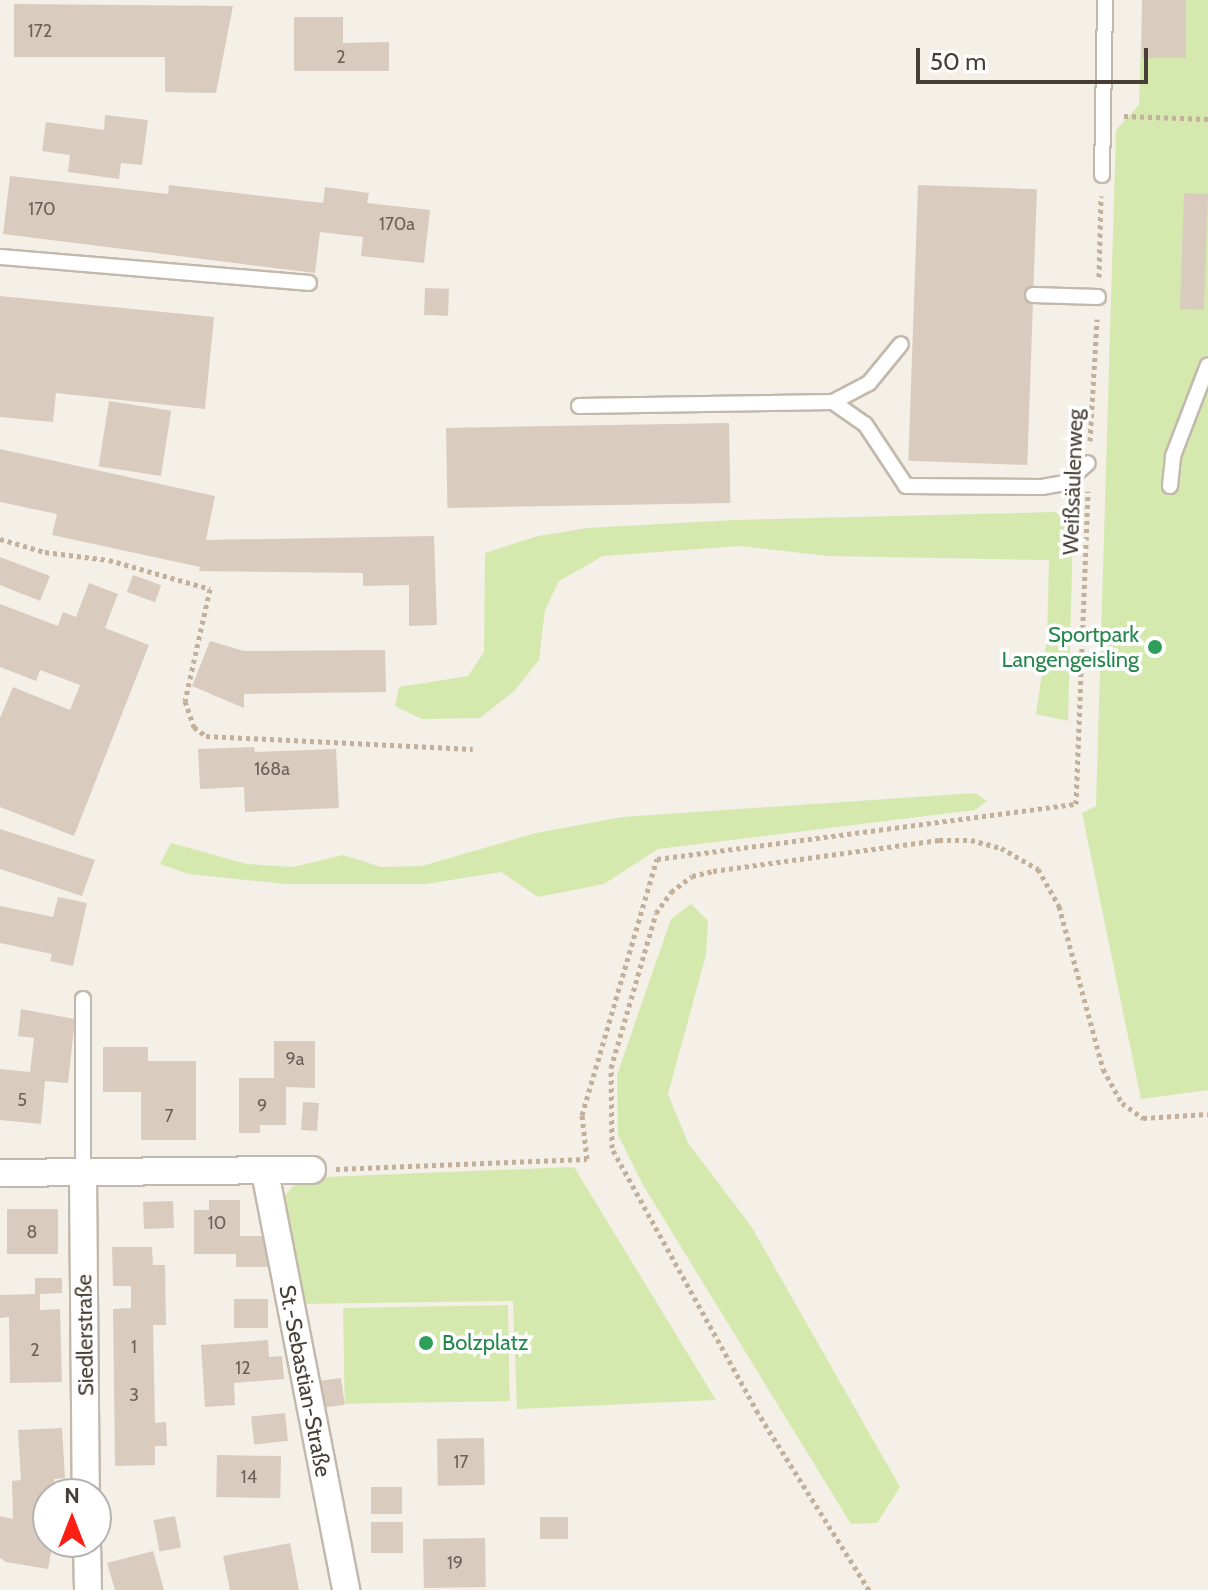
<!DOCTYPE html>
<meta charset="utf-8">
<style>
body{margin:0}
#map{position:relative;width:1208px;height:1590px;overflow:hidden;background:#f4efe7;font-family:Cabin,sans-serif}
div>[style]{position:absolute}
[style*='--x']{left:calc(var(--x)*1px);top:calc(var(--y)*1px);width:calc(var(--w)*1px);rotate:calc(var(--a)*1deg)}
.green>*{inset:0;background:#d5e9af;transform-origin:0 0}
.building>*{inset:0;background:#d9ccbf;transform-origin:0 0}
.path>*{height:5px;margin-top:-2.5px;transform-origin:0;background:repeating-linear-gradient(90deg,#c2b09a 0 4px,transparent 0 8px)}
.roads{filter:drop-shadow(2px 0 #c3b8ac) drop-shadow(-2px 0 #c3b8ac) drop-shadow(0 2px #c3b8ac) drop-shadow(0 -2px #c3b8ac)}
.lane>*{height:14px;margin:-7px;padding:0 7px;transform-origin:7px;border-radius:7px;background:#fff}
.street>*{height:26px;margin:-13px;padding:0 13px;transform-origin:13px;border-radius:13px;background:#fff}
.dots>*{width:22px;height:22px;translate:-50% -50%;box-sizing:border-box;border:4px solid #fff;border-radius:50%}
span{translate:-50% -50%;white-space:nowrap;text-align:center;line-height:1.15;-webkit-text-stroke:7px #fff;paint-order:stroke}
.number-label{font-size:18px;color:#6c6258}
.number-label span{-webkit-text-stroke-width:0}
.street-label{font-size:22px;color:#473f36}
.leisure-label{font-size:22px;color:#27864d}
.right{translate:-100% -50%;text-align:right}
.left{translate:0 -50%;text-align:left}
.north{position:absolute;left:32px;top:1478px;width:80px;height:80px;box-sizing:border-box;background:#fff;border:2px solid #b5b2af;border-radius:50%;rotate:0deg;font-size:22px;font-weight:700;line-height:32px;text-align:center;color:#473f36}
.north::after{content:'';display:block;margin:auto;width:28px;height:36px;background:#ff1e13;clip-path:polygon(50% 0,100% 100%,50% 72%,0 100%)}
.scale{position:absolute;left:916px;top:48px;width:232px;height:36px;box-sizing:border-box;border:4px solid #473f36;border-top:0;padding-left:10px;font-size:24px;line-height:28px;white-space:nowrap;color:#473f36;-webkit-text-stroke:6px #fff;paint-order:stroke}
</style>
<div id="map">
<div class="green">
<i style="clip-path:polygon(1142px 0,1208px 0,1208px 1090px,1141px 1099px,1082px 813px,1096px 806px,1116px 130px,1139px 105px)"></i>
<i style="clip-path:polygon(1056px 512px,1073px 532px,1068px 721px,1036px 714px,1047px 639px,1049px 560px,828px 556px,741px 546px,603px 556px,559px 581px,545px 610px,539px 660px,514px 691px,480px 718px,422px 719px,395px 706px,399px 687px,468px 676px,484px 652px,485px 553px,538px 536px,587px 528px,735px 520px)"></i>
<i style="clip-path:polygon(975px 793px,987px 801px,975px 810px,658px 849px,604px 884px,538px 897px,501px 872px,426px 884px,286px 884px,188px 874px,160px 864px,171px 843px,247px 864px,293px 867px,343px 855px,381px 867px,422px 866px,536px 833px,622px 817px)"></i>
<i style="clip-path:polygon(691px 904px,708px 921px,706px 955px,668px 1094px,688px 1143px,751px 1226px,900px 1487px,877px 1523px,851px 1524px,643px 1185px,618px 1135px,617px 1075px,671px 919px)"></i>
<i style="clip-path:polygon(574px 1167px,716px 1400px,517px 1409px,513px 1301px,299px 1304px,280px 1201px,300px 1178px)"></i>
<i style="left:508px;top:1305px;width:96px;height:165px;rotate:89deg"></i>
</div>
<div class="building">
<i style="left:1142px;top:0;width:44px;height:58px"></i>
<i style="clip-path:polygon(14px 4px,233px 6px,216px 93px,165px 92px,165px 57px,14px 57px)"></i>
<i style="clip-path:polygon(294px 17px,343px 17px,343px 43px,389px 42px,389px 71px,294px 71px)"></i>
<i style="clip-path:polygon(105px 115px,148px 120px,142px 165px,121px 163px,119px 179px,68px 172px,70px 155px,42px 151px,46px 122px,104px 130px)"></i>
<i style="clip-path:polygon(10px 176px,168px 194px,169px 185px,323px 203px,325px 187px,369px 193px,367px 203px,430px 210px,424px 263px,361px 256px,363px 237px,320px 232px,315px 273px,3px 234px)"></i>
<i style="left:918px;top:185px;width:119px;height:276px;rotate:2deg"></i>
<i style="left:1184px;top:193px;width:24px;height:116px;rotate:2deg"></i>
<i style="left:425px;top:288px;width:24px;height:27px;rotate:2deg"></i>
<i style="clip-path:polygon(0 296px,214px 317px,205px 409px,56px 393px,53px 422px,0 417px)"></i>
<i style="left:109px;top:401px;width:63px;height:66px;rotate:9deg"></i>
<i style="left:729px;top:423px;width:80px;height:283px;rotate:89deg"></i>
<i style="clip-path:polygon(0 449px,215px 496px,206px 540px,434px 536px,437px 625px,409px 626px,409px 585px,363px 586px,363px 573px,199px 571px,200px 567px,52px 535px,57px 514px,0 502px)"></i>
<i style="clip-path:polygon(0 557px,50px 576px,40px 601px,0 585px)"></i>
<i style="left:133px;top:575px;width:30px;height:18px;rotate:20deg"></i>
<i style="clip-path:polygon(89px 583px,118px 594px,105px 628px,149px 645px,74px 836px,0 807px,0 718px,13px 687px,70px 710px,80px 685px,40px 670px,36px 681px,0 667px,0 604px,58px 626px,63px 612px,76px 617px)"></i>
<i style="clip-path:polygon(210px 641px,244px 651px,385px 650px,386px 692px,244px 694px,244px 708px,192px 686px)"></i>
<i style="clip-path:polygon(254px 747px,255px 752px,336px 749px,339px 808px,245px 812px,244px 787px,200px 789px,198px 749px)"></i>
<i style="clip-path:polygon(0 829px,95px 860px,82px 896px,0 869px)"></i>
<i style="clip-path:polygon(58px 897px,87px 903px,73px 966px,50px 961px,52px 954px,0 943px,0 906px,53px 917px)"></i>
<i style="clip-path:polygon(21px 1009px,75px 1019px,68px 1083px,45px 1081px,41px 1124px,0 1120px,0 1069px,30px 1072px,34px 1038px,18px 1036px)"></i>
<i style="clip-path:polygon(274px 1041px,315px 1041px,315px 1088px,286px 1087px,286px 1125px,260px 1125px,260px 1133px,239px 1133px,239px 1078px,274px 1078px)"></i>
<i style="clip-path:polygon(103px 1047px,148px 1047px,148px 1061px,196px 1061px,196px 1140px,141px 1140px,141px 1092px,103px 1092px)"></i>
<i style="left:303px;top:1102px;width:16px;height:28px;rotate:4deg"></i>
<i style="clip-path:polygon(209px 1200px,240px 1200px,240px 1236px,266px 1236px,270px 1267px,236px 1267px,236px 1254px,194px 1254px,194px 1210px,209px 1210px)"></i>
<i style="left:173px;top:1201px;width:27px;height:30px;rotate:88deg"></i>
<i style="left:7px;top:1209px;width:51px;height:45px"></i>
<i style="clip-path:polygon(112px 1247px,152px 1247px,153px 1265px,165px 1265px,166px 1325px,153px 1325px,155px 1423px,166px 1422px,167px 1446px,155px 1446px,155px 1465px,115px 1466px,113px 1309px,131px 1308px,131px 1286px,113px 1286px)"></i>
<i style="clip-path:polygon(35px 1278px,62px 1278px,62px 1293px,40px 1294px,40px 1310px,60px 1309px,62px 1382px,10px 1383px,9px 1317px,0 1318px,0 1295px,35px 1294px)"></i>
<i style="left:234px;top:1299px;width:34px;height:29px"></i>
<i style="clip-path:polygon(268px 1340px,269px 1357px,282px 1356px,284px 1379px,234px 1383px,235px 1405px,205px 1407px,201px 1345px)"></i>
<i style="left:341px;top:1378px;width:27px;height:22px;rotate:82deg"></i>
<i style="left:285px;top:1413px;width:28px;height:34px;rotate:84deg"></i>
<i style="clip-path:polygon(62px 1428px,65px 1478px,54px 1479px,55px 1494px,48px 1494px,48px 1542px,53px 1542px,48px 1569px,6px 1562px,0 1558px,0 1516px,13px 1519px,12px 1481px,21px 1480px,18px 1430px)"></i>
<i style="left:484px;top:1438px;width:47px;height:47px;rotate:89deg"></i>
<i style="left:217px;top:1455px;width:64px;height:42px;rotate:1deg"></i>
<i style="left:371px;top:1487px;width:31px;height:27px"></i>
<i style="left:175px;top:1516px;width:32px;height:22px;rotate:79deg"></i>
<i style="left:540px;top:1517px;width:28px;height:22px"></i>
<i style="left:371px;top:1522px;width:32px;height:31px"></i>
<i style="left:485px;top:1538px;width:49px;height:62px;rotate:89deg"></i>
<i style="clip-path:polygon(290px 1543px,299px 1590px,230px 1590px,223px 1556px)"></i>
<i style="clip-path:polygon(153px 1551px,164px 1590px,115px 1590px,107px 1563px)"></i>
</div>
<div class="path">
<i style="--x:1124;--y:116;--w:84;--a:2"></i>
<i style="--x:1099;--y:277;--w:81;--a:-88.6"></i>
<i style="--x:1090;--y:441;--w:122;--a:-86.7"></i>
<i style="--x:0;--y:539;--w:47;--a:16.1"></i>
<i style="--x:45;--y:552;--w:64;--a:7.1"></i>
<i style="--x:109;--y:560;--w:105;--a:16"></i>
<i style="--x:210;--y:589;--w:115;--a:102.6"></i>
<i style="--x:185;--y:701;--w:28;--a:71"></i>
<i style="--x:194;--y:727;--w:15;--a:37"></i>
<i style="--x:206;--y:736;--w:267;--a:2.8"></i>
<i style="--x:336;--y:1169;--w:251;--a:-2.3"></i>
<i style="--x:587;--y:1159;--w:44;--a:-96.5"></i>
<i style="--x:582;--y:1115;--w:267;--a:-73.7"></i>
<i style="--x:657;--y:859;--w:423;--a:-7.5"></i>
<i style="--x:1076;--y:804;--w:313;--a:-87.8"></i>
<i style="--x:869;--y:1590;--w:209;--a:-122.1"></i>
<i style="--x:758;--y:1413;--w:303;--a:-118.9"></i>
<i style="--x:612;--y:1148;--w:80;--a:-90.7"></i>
<i style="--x:611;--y:1068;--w:161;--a:-73.8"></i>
<i style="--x:656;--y:913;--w:26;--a:-54"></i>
<i style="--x:671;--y:892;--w:26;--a:-37"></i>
<i style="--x:692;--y:876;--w:22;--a:-13"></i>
<i style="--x:713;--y:871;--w:228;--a:-7.8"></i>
<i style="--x:939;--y:840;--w:32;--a:0"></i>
<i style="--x:971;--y:840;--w:31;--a:15"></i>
<i style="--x:1001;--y:848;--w:43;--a:29.6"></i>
<i style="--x:1038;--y:869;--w:43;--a:60.4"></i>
<i style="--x:1059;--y:906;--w:169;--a:74.9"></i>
<i style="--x:1103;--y:1069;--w:39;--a:61"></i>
<i style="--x:1122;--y:1103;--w:26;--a:36"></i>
<i style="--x:1143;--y:1118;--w:65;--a:-3.5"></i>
</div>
<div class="roads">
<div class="lane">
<i style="--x:1102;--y:175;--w:175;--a:-89"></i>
<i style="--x:0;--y:257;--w:310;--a:4.8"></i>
<i style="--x:1033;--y:295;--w:65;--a:1.8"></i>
<i style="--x:833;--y:402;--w:41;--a:-27.8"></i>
<i style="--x:869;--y:383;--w:50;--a:-50.6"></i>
<i style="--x:579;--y:406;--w:254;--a:-0.9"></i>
<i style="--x:833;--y:402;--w:39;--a:35"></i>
<i style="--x:865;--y:424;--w:74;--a:56.5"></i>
<i style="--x:906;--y:486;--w:136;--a:0.4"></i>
<i style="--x:1042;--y:487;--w:23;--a:-10"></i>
<i style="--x:1065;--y:483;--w:30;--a:-41"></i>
<i style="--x:1170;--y:486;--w:30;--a:-84"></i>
<i style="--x:1173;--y:456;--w:97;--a:-69"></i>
<i style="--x:83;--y:1176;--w:177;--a:-90"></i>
</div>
<div class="street">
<i style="--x:265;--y:1172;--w:426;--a:79"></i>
<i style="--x:0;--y:1173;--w:312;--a:-0.6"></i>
<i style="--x:83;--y:1176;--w:318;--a:89.5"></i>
<i style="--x:87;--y:1542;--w:48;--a:88.8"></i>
</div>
</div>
<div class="dots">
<i style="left:1155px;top:647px;background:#2e9e5b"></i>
<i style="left:426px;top:1343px;background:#2e9e5b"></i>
</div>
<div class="number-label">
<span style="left:40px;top:31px">172</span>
<span style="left:341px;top:57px">2</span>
<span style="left:42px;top:209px">170</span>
<span style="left:397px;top:224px">170a</span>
<span style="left:272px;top:769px">168a</span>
<span style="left:295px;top:1059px">9a</span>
<span style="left:22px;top:1100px">5</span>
<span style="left:262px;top:1106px">9</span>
<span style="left:169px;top:1116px">7</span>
<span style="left:217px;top:1223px">10</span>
<span style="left:32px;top:1232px">8</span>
<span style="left:134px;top:1347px">1</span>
<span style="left:35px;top:1350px">2</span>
<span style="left:243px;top:1368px">12</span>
<span style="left:134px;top:1395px">3</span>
<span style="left:461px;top:1462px">17</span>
<span style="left:249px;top:1477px">14</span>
<span style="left:455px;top:1563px">19</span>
</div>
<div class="street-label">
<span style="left:1073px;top:482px;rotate:-88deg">Weißsäulenweg</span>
<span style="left:85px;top:1335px;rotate:-91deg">Siedlerstraße</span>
<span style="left:305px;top:1381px;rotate:79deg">St.-Sebastian-Straße</span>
</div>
<div class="leisure-label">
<span class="right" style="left:1139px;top:647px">Sportpark<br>Langengeisling</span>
<span class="left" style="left:442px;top:1343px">Bolzplatz</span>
</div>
<div class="north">N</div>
<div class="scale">50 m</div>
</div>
